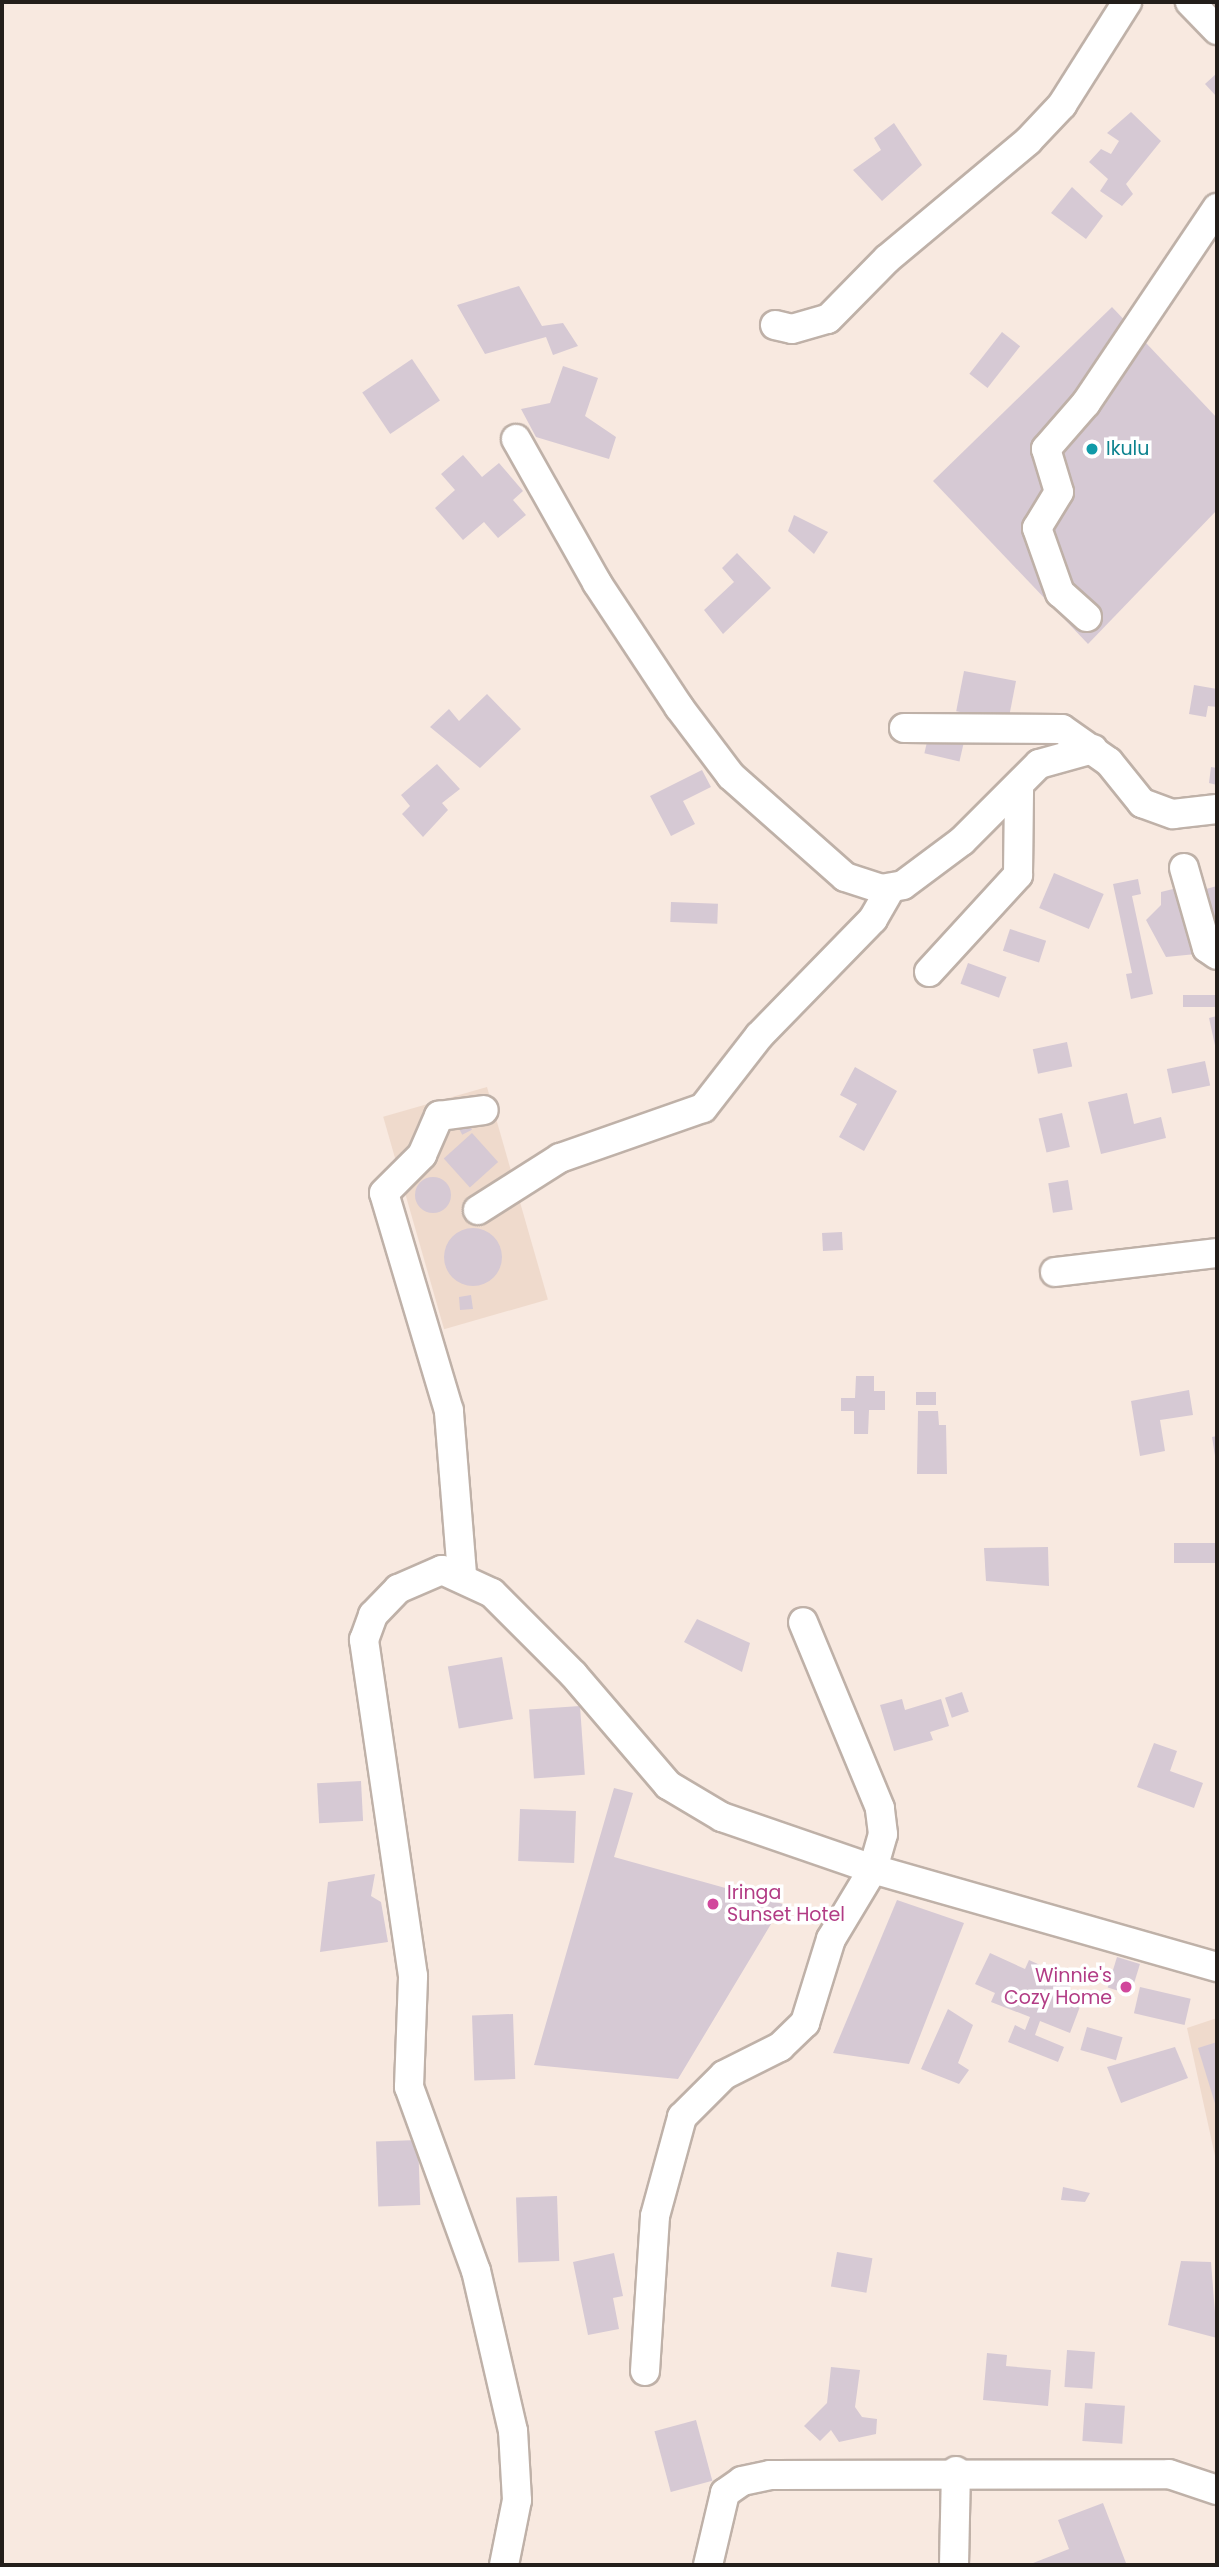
<!DOCTYPE html>
<style>
body{margin:0}
#map{position:relative;width:1219px;height:2567px;overflow:hidden;background:#f8e9e0;font-family:Poppins,sans-serif}
div>[style]{position:absolute}
[style*='--x']{left:calc(var(--x)*1px);top:calc(var(--y)*1px);width:calc(var(--w)*1px);rotate:calc(var(--a)*1deg)}
.built>*{inset:0;background:#efdacc;transform-origin:0 0}
.building>*{inset:0;background:#d6c9d4;transform-origin:0 0}
.round{border-radius:50%}
.roads{filter:drop-shadow(2px 0 #bfb1a8) drop-shadow(-2px 0 #bfb1a8) drop-shadow(0 2px #bfb1a8) drop-shadow(0 -2px #bfb1a8)}
.minor>*{height:28px;margin:-14px;padding:0 14px;transform-origin:14px;border-radius:14px;background:#fff}
.dots>*{width:19px;height:19px;translate:-50% -50%;box-sizing:border-box;border:4px solid #fff;border-radius:50%}
span{translate:-50% -50%;white-space:nowrap;text-align:center;line-height:1.15;-webkit-text-stroke:7px #fff;paint-order:stroke}
.culture-label{font-size:19px;color:#0d838f}
.left{translate:0 -50%;text-align:left}
.hotel-label{font-size:19px;color:#b23c85}
.right{translate:-100% -50%;text-align:right}
.frame{position:absolute;inset:0;border:4px solid #231e1a;pointer-events:none}
</style>
<div id="map">
<div class="built">
<i style="left:487px;top:1087px;width:221px;height:108px;rotate:74deg"></i>
<i style="clip-path:polygon(1217px 2018px,1217px 2165px,1187px 2028px)"></i>
</div>
<div class="building">
<i style="clip-path:polygon(1217px 73px,1217px 97px,1205px 84px)"></i>
<i style="clip-path:polygon(1131px 112px,1161px 141px,1126px 184px,1133px 194px,1122px 206px,1100px 191px,1108px 179px,1089px 162px,1101px 149px,1111px 154px,1119px 141px,1107px 133px)"></i>
<i style="clip-path:polygon(894px 123px,922px 165px,882px 201px,853px 170px,881px 150px,874px 138px)"></i>
<i style="clip-path:polygon(1072px 187px,1103px 216px,1086px 239px,1051px 213px)"></i>
<i style="clip-path:polygon(519px 286px,542px 326px,563px 323px,578px 346px,553px 355px,546px 337px,485px 354px,457px 305px)"></i>
<i style="clip-path:polygon(1112px 307px,1217px 418px,1217px 510px,1088px 644px,933px 481px)"></i>
<i style="left:1002px;top:332px;width:23px;height:53px;rotate:38deg"></i>
<i style="left:412px;top:359px;width:50px;height:60px;rotate:56deg"></i>
<i style="clip-path:polygon(563px 366px,598px 378px,585px 416px,616px 437px,609px 459px,536px 437px,521px 409px,550px 403px)"></i>
<i style="clip-path:polygon(463px 455px,482px 477px,499px 463px,523px 491px,513px 500px,526px 515px,498px 538px,484px 522px,463px 540px,435px 508px,455px 490px,441px 474px)"></i>
<i style="clip-path:polygon(794px 515px,828px 532px,814px 554px,788px 531px)"></i>
<i style="clip-path:polygon(737px 553px,771px 588px,723px 634px,704px 610px,734px 582px,722px 568px)"></i>
<i style="left:964px;top:671px;width:53px;height:41px;rotate:11deg"></i>
<i style="clip-path:polygon(1194px 685px,1217px 689px,1217px 707px,1208px 706px,1206px 717px,1189px 714px)"></i>
<i style="clip-path:polygon(487px 694px,521px 729px,480px 768px,430px 727px,449px 709px,459px 721px)"></i>
<i style="left:930px;top:729px;width:36px;height:25px;rotate:13deg"></i>
<i style="clip-path:polygon(437px 764px,460px 789px,442px 803px,448px 810px,423px 837px,402px 814px,410px 806px,401px 795px)"></i>
<i style="clip-path:polygon(1211px 767px,1217px 768px,1217px 785px,1209px 783px)"></i>
<i style="clip-path:polygon(702px 770px,711px 787px,683px 801px,695px 824px,671px 836px,650px 796px)"></i>
<i style="left:1054px;top:873px;width:54px;height:38px;rotate:23deg"></i>
<i style="clip-path:polygon(1138px 879px,1141px 894px,1132px 896px,1153px 994px,1131px 999px,1126px 974px,1132px 973px,1113px 884px)"></i>
<i style="clip-path:polygon(1217px 886px,1217px 930px,1216px 930px,1206px 889px)"></i>
<i style="clip-path:polygon(1181px 887px,1196px 954px,1166px 957px,1146px 920px,1161px 905px,1161px 892px)"></i>
<i style="left:671px;top:902px;width:47px;height:20px;rotate:2deg"></i>
<i style="left:1010px;top:929px;width:38px;height:23px;rotate:18deg"></i>
<i style="left:968px;top:963px;width:41px;height:22px;rotate:20deg"></i>
<i style="left:1217px;top:995px;width:12px;height:34px;rotate:90deg"></i>
<i style="clip-path:polygon(1217px 1016px,1217px 1050px,1216px 1050px,1209px 1018px)"></i>
<i style="left:1067px;top:1042px;width:25px;height:35px;rotate:78deg"></i>
<i style="left:1205px;top:1061px;width:25px;height:39px;rotate:78deg"></i>
<i style="clip-path:polygon(855px 1067px,897px 1091px,864px 1151px,839px 1137px,857px 1104px,840px 1095px)"></i>
<i style="clip-path:polygon(1127px 1093px,1134px 1124px,1161px 1117px,1166px 1138px,1101px 1154px,1088px 1102px)"></i>
<i style="left:1062px;top:1113px;width:35px;height:24px;rotate:77deg"></i>
<i style="left:467px;top:1120px;width:11px;height:11px;rotate:63deg"></i>
<i style="left:472px;top:1133px;width:39px;height:38px;rotate:48deg"></i>
<i class="round" style="left:415px;top:1177px;width:36px;height:36px"></i>
<i style="left:1068px;top:1180px;width:30px;height:20px;rotate:81deg"></i>
<i class="round" style="left:444px;top:1228px;width:58px;height:58px"></i>
<i style="left:842px;top:1232px;width:18px;height:20px;rotate:87deg"></i>
<i style="clip-path:polygon(471px 1295px,473px 1309px,460px 1310px,459px 1297px)"></i>
<i style="clip-path:polygon(856px 1376px,874px 1376px,874px 1391px,885px 1391px,885px 1410px,869px 1410px,868px 1434px,854px 1434px,854px 1411px,841px 1411px,841px 1398px,855px 1398px)"></i>
<i style="clip-path:polygon(1189px 1390px,1193px 1415px,1160px 1420px,1165px 1451px,1140px 1456px,1131px 1401px)"></i>
<i style="left:916px;top:1392px;width:20px;height:13px"></i>
<i style="clip-path:polygon(918px 1411px,938px 1411px,939px 1425px,946px 1425px,947px 1474px,917px 1474px)"></i>
<i style="clip-path:polygon(1217px 1436px,1217px 1462px,1216px 1462px,1212px 1437px)"></i>
<i style="left:1217px;top:1543px;width:20px;height:43px;rotate:90deg"></i>
<i style="clip-path:polygon(1048px 1547px,1049px 1586px,986px 1581px,984px 1548px)"></i>
<i style="clip-path:polygon(697px 1619px,750px 1643px,742px 1672px,684px 1642px)"></i>
<i style="left:502px;top:1657px;width:63px;height:55px;rotate:80deg"></i>
<i style="left:962px;top:1692px;width:21px;height:18px;rotate:71deg"></i>
<i style="clip-path:polygon(902px 1699px,905px 1710px,941px 1699px,949px 1726px,930px 1732px,933px 1740px,894px 1751px,880px 1705px)"></i>
<i style="left:580px;top:1706px;width:69px;height:51px;rotate:86deg"></i>
<i style="clip-path:polygon(1154px 1743px,1177px 1751px,1170px 1771px,1203px 1783px,1194px 1808px,1137px 1787px)"></i>
<i style="left:361px;top:1781px;width:40px;height:44px;rotate:87deg"></i>
<i style="clip-path:polygon(614px 1788px,633px 1793px,614px 1857px,783px 1904px,678px 2079px,534px 2065px)"></i>
<i style="left:520px;top:1809px;width:56px;height:52px;rotate:2deg"></i>
<i style="clip-path:polygon(375px 1874px,371px 1896px,381px 1902px,388px 1942px,320px 1952px,328px 1882px)"></i>
<i style="clip-path:polygon(897px 1900px,964px 1923px,909px 2064px,833px 2053px)"></i>
<i style="clip-path:polygon(990px 1953px,1025px 1969px,1029px 1960px,1073px 1980px,1069px 1990px,1084px 1996px,1070px 2033px,1040px 2021px,1035px 2035px,1064px 2047px,1058px 2062px,1008px 2042px,1015px 2025px,1025px 2030px,1030px 2017px,991px 2002px,995px 1993px,975px 1984px)"></i>
<i style="left:1117px;top:1957px;width:24px;height:32px;rotate:17deg"></i>
<i style="left:1140px;top:1987px;width:52px;height:27px;rotate:13deg"></i>
<i style="clip-path:polygon(948px 2009px,973px 2025px,958px 2063px,969px 2070px,959px 2084px,921px 2069px)"></i>
<i style="left:513px;top:2014px;width:65px;height:41px;rotate:88deg"></i>
<i style="left:1087px;top:2027px;width:37px;height:24px;rotate:16deg"></i>
<i style="clip-path:polygon(1217px 2042px,1217px 2110px,1198px 2048px)"></i>
<i style="clip-path:polygon(1175px 2047px,1188px 2078px,1121px 2103px,1107px 2067px)"></i>
<i style="left:418px;top:2140px;width:65px;height:42px;rotate:88deg"></i>
<i style="clip-path:polygon(1063px 2187px,1090px 2193px,1085px 2202px,1061px 2200px)"></i>
<i style="left:557px;top:2196px;width:65px;height:41px;rotate:88deg"></i>
<i style="left:837px;top:2252px;width:36px;height:35px;rotate:10deg"></i>
<i style="clip-path:polygon(614px 2253px,623px 2296px,613px 2298px,619px 2329px,588px 2335px,573px 2262px)"></i>
<i style="clip-path:polygon(1181px 2261px,1211px 2262px,1217px 2338px,1168px 2325px)"></i>
<i style="left:1067px;top:2350px;width:28px;height:37px;rotate:4deg"></i>
<i style="clip-path:polygon(987px 2353px,1007px 2355px,1006px 2366px,1051px 2370px,1048px 2406px,983px 2400px)"></i>
<i style="clip-path:polygon(831px 2367px,860px 2370px,855px 2407px,862px 2417px,877px 2419px,876px 2434px,839px 2442px,831px 2430px,820px 2441px,804px 2426px,827px 2403px)"></i>
<i style="left:1085px;top:2403px;width:40px;height:38px;rotate:4deg"></i>
<i style="left:696px;top:2420px;width:63px;height:43px;rotate:75deg"></i>
<i style="clip-path:polygon(1103px 2503px,1126px 2563px,1028px 2565px,1069px 2549px,1058px 2520px)"></i>
</div>
<div class="roads">
<div class="minor">
<i style="--x:1190;--y:2;--w:39;--a:46"></i>
<i style="--x:775;--y:325;--w:17;--a:13"></i>
<i style="--x:792;--y:329;--w:37;--a:-16"></i>
<i style="--x:828;--y:319;--w:84;--a:-45.5"></i>
<i style="--x:887;--y:259;--w:184;--a:-39.9"></i>
<i style="--x:1028;--y:141;--w:50;--a:-46.6"></i>
<i style="--x:1062;--y:105;--w:122;--a:-57.7"></i>
<i style="--x:516;--y:439;--w:165;--a:60.6"></i>
<i style="--x:597;--y:583;--w:149;--a:56.5"></i>
<i style="--x:679;--y:707;--w:86;--a:53"></i>
<i style="--x:731;--y:776;--w:152;--a:41.5"></i>
<i style="--x:845;--y:877;--w:38;--a:18"></i>
<i style="--x:881;--y:889;--w:22;--a:-10"></i>
<i style="--x:903;--y:885;--w:74;--a:-36.7"></i>
<i style="--x:962;--y:841;--w:109;--a:-45"></i>
<i style="--x:1039;--y:764;--w:56;--a:-15.5"></i>
<i style="--x:1087;--y:617;--w:36;--a:-138"></i>
<i style="--x:1060;--y:593;--w:69;--a:-109.5"></i>
<i style="--x:1037;--y:528;--w:42;--a:-58.6"></i>
<i style="--x:1059;--y:492;--w:45;--a:-106.8"></i>
<i style="--x:1046;--y:449;--w:61;--a:-49"></i>
<i style="--x:1086;--y:403;--w:235;--a:-56.1"></i>
<i style="--x:904;--y:728;--w:158;--a:0.4"></i>
<i style="--x:1062;--y:729;--w:57;--a:35.1"></i>
<i style="--x:1109;--y:762;--w:53;--a:51.2"></i>
<i style="--x:1142;--y:803;--w:33;--a:20"></i>
<i style="--x:1173;--y:814;--w:44;--a:-6.5"></i>
<i style="--x:1184;--y:868;--w:83;--a:74"></i>
<i style="--x:1207;--y:948;--w:12;--a:35"></i>
<i style="--x:929;--y:972;--w:132;--a:-47.5"></i>
<i style="--x:1018;--y:875;--w:86;--a:-89.3"></i>
<i style="--x:478;--y:1210;--w:97;--a:-32.4"></i>
<i style="--x:560;--y:1158;--w:151;--a:-19.3"></i>
<i style="--x:703;--y:1108;--w:91;--a:-52.1"></i>
<i style="--x:759;--y:1036;--w:163;--a:-45.7"></i>
<i style="--x:873;--y:919;--w:34;--a:-60"></i>
<i style="--x:1055;--y:1272;--w:163;--a:-6.7"></i>
<i style="--x:462;--y:1574;--w:164;--a:-94.6"></i>
<i style="--x:449;--y:1411;--w:227;--a:-106.6"></i>
<i style="--x:384;--y:1193;--w:54;--a:-45"></i>
<i style="--x:422;--y:1155;--w:43;--a:-66.4"></i>
<i style="--x:439;--y:1116;--w:45;--a:-7.6"></i>
<i style="--x:645;--y:2371;--w:155;--a:-86.3"></i>
<i style="--x:655;--y:2216;--w:103;--a:-74.7"></i>
<i style="--x:682;--y:2117;--w:59;--a:-45"></i>
<i style="--x:724;--y:2075;--w:63;--a:-26.6"></i>
<i style="--x:780;--y:2047;--w:35;--a:-44"></i>
<i style="--x:805;--y:2023;--w:88;--a:-72.8"></i>
<i style="--x:831;--y:1939;--w:82;--a:-59"></i>
<i style="--x:873;--y:1869;--w:36;--a:-74"></i>
<i style="--x:883;--y:1834;--w:26;--a:-97"></i>
<i style="--x:880;--y:1808;--w:201;--a:-112.5"></i>
<i style="--x:504;--y:2565;--w:66;--a:-78.7"></i>
<i style="--x:517;--y:2500;--w:69;--a:-93.3"></i>
<i style="--x:513;--y:2431;--w:164;--a:-103"></i>
<i style="--x:476;--y:2271;--w:196;--a:-110"></i>
<i style="--x:409;--y:2087;--w:111;--a:-87.9"></i>
<i style="--x:413;--y:1976;--w:340;--a:-98.3"></i>
<i style="--x:364;--y:1640;--w:27;--a:-70"></i>
<i style="--x:373;--y:1615;--w:36;--a:-46"></i>
<i style="--x:398;--y:1589;--w:48;--a:-23.4"></i>
<i style="--x:442;--y:1570;--w:55;--a:24.7"></i>
<i style="--x:492;--y:1593;--w:115;--a:45"></i>
<i style="--x:573;--y:1674;--w:146;--a:49.4"></i>
<i style="--x:668;--y:1785;--w:63;--a:30.7"></i>
<i style="--x:722;--y:1817;--w:160;--a:19"></i>
<i style="--x:873;--y:1869;--w:358;--a:15.9"></i>
<i style="--x:708;--y:2565;--w:74;--a:-76.7"></i>
<i style="--x:725;--y:2493;--w:21;--a:-35"></i>
<i style="--x:742;--y:2481;--w:29;--a:-12"></i>
<i style="--x:770;--y:2475;--w:399;--a:-0.1"></i>
<i style="--x:1169;--y:2474;--w:51;--a:18.4"></i>
<i style="--x:954;--y:2565;--w:94;--a:-88.8"></i>
</div>
</div>
<div class="dots">
<i style="left:1092px;top:449px;background:#0f9aa8"></i>
<i style="left:713px;top:1904px;background:#d1479c"></i>
<i style="left:1126px;top:1987px;background:#d1479c"></i>
</div>
<div class="culture-label">
<span class="left" style="left:1106px;top:449px">Ikulu</span>
</div>
<div class="hotel-label">
<span class="left" style="left:727px;top:1904px">Iringa<br>Sunset Hotel</span>
<span class="right" style="left:1112px;top:1987px">Winnie's<br>Cozy Home</span>
</div>
<div class="frame"></div>
</div>
